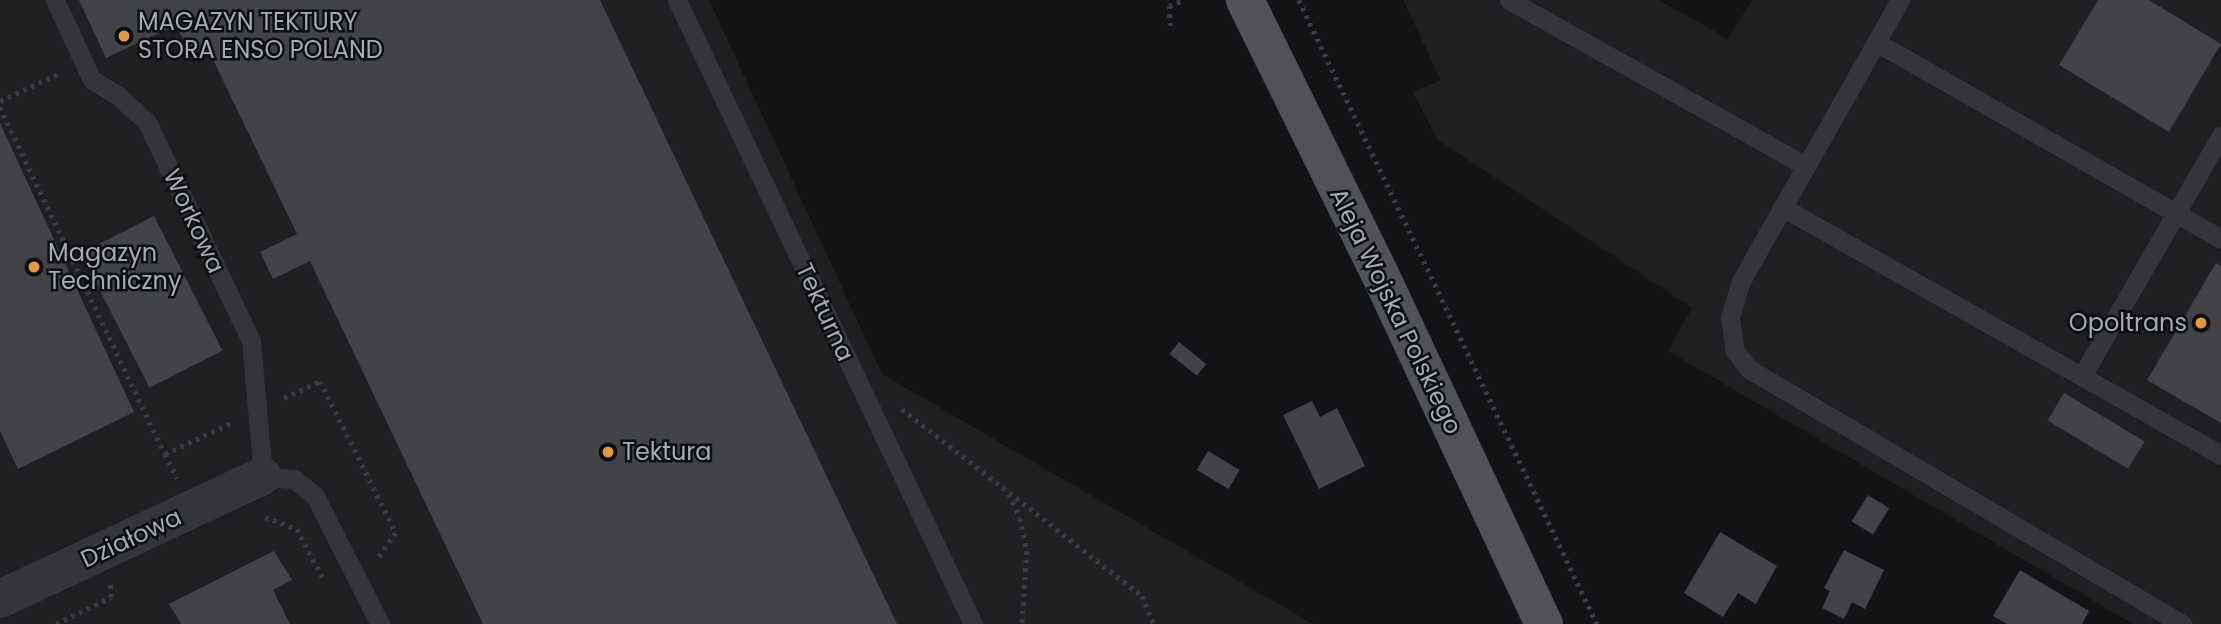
<!DOCTYPE html>
<meta charset="utf-8">
<style>
body{margin:0}
#map{position:relative;width:2221px;height:624px;overflow:hidden;background:#121314;font-family:Poppins,sans-serif}
div>[style]{position:absolute}
[style*='--x']{left:calc(var(--x)*1px);top:calc(var(--y)*1px);width:calc(var(--w)*1px);rotate:calc(var(--a)*1deg)}
.built>*{inset:0;background:#1f1f21}
.building>*{inset:0;background:#424347;transform-origin:0 0}
.path>*{height:4.5px;margin-top:-2.25px;transform-origin:0;background:repeating-linear-gradient(90deg,#3a3c3f 0 3.5px,transparent 0 8.5px)}
.service>*{height:19px;margin:-9.5px;padding:0 9.5px;transform-origin:9.5px;border-radius:9.5px;background:#343539}
.minor>*{height:38px;margin:-19px;padding:0 19px;transform-origin:19px;border-radius:19px;background:#343539}
.primary>*{height:38px;margin:-19px;padding:0 19px;transform-origin:19px;border-radius:19px;background:#505257}
.dots>*{width:19px;height:19px;translate:-50% -50%;box-sizing:border-box;border:4px solid #0e0e0f;border-radius:50%}
span{translate:-50% -50%;white-space:nowrap;text-align:center;line-height:1.15;-webkit-text-stroke:5px #0e0e0f;paint-order:stroke}
.poi-label{font-size:24px;color:#a5abb3}
.left{translate:0 -50%;text-align:left}
.right{translate:-100% -50%;text-align:right}
.street-label{font-size:24px;color:#a5abb3}
</style>
<div id="map">
<div class="built">
<i style="clip-path:polygon(0 0,709px 0,882px 374px,1313px 624px,0 624px)"></i>
<i style="clip-path:polygon(1403px 0,1659px 0,1728px 39px,1752px 0,2221px 0,2221px 624px,2133px 624px,1668px 351px,1692px 308px,1437px 139px,1413px 92px,1441px 80px)"></i>
</div>
<div class="building">
<i style="clip-path:polygon(79px 0,600px 0,897px 624px,483px 624px,310px 261px,273px 279px,260px 252px,297px 234px,207px 47px,191px 55px,176px 25px,106px 58px)"></i>
<i style="clip-path:polygon(2098px 0,2149px 0,2221px 44px,2169px 132px,2059px 65px)"></i>
<i style="clip-path:polygon(0 123px,134px 412px,18px 469px,0 431px)"></i>
<i style="left:154px;top:216px;width:151px;height:82px;rotate:63deg"></i>
<i style="clip-path:polygon(2216px 263px,2221px 266px,2221px 423px,2147px 380px)"></i>
<i style="left:1179px;top:342px;width:35px;height:15px;rotate:39deg"></i>
<i style="left:2064px;top:393px;width:94px;height:32px;rotate:31deg"></i>
<i style="clip-path:polygon(1312px 401px,1320px 417px,1337px 408px,1365px 466px,1319px 489px,1283px 415px)"></i>
<i style="left:1208px;top:451px;width:37px;height:22px;rotate:31deg"></i>
<i style="left:1868px;top:495px;width:25px;height:31px;rotate:32deg"></i>
<i style="clip-path:polygon(1720px 532px,1777px 566px,1756px 604px,1738px 593px,1723px 617px,1684px 593px)"></i>
<i style="clip-path:polygon(1844px 550px,1884px 570px,1865px 609px,1852px 602px,1844px 619px,1822px 608px,1830px 591px,1824px 588px)"></i>
<i style="clip-path:polygon(274px 551px,292px 580px,273px 590px,290px 624px,181px 624px,169px 604px)"></i>
<i style="clip-path:polygon(2020px 570px,2089px 611px,2082px 624px,2007px 624px,1993px 616px)"></i>
</div>
<div class="path">
<i style="--x:1299;--y:0;--w:692;--a:64.47"></i>
<i style="--x:1170;--y:26;--w:20;--a:-93"></i>
<i style="--x:1169;--y:6;--w:16;--a:-22"></i>
<i style="--x:0;--y:101;--w:66;--a:-25"></i>
<i style="--x:0;--y:107;--w:384;--a:64.6"></i>
<i style="--x:165;--y:454;--w:73;--a:-25.2"></i>
<i style="--x:284;--y:398;--w:40;--a:-25"></i>
<i style="--x:320;--y:381;--w:170;--a:63.4"></i>
<i style="--x:396;--y:533;--w:33;--a:125"></i>
<i style="--x:902;--y:409;--w:304;--a:37.9"></i>
<i style="--x:1142;--y:596;--w:30;--a:67"></i>
<i style="--x:165;--y:454;--w:27;--a:63"></i>
<i style="--x:1009;--y:494;--w:26;--a:65"></i>
<i style="--x:1020;--y:518;--w:34;--a:78"></i>
<i style="--x:1027;--y:551;--w:73;--a:93.9"></i>
<i style="--x:265;--y:517;--w:34;--a:21"></i>
<i style="--x:297;--y:529;--w:55;--a:62"></i>
<i style="--x:56;--y:624;--w:61;--a:-26.1"></i>
<i style="--x:111;--y:597;--w:12;--a:-95"></i>
</div>
<div class="service">
<i style="--x:55;--y:0;--w:88;--a:65.2"></i>
<i style="--x:92;--y:80;--w:29;--a:31"></i>
<i style="--x:117;--y:95;--w:40;--a:42"></i>
<i style="--x:147;--y:122;--w:242;--a:64.6"></i>
<i style="--x:251;--y:341;--w:136;--a:84.9"></i>
<i style="--x:263;--y:476;--w:31;--a:6"></i>
<i style="--x:294;--y:479;--w:27;--a:39"></i>
<i style="--x:315;--y:496;--w:144;--a:63.1"></i>
<i style="--x:677;--y:0;--w:691;--a:64.62"></i>
<i style="--x:1509;--y:0;--w:340;--a:29.2"></i>
<i style="--x:1900;--y:0;--w:323;--a:119.5"></i>
<i style="--x:1741;--y:281;--w:38;--a:107"></i>
<i style="--x:1730;--y:317;--w:34;--a:82"></i>
<i style="--x:1735;--y:351;--w:23;--a:52"></i>
<i style="--x:1749;--y:369;--w:503;--a:30.49"></i>
<i style="--x:1876;--y:42;--w:397;--a:29.7"></i>
<i style="--x:1782;--y:207;--w:504;--a:29.46"></i>
<i style="--x:2082;--y:376;--w:278;--a:-60"></i>
</div>
<div class="minor">
<i style="--x:0;--y:599;--w:290;--a:-25.1"></i>
</div>
<div class="primary">
<i style="--x:1245;--y:0;--w:303;--a:63.8"></i>
<i style="--x:1379;--y:272;--w:389;--a:64.9"></i>
</div>
<div class="dots">
<i style="left:124px;top:36px;background:#e2983d"></i>
<i style="left:34px;top:267px;background:#e2983d"></i>
<i style="left:2201px;top:323px;background:#e2983d"></i>
<i style="left:608px;top:452px;background:#e2983d"></i>
</div>
<div class="poi-label">
<span class="left" style="left:138px;top:36px">MAGAZYN TEKTURY<br>STORA ENSO POLAND</span>
<span class="left" style="left:48px;top:267px">Magazyn<br>Techniczny</span>
<span class="right" style="left:2187px;top:323px">Opoltrans</span>
<span class="left" style="left:622px;top:452px">Tektura</span>
</div>
<div class="street-label">
<span style="left:194px;top:221px;rotate:65deg">Workowa</span>
<span style="left:1396px;top:311px;rotate:64deg">Aleja Wojska Polskiego</span>
<span style="left:825px;top:312px;rotate:65deg">Tekturna</span>
<span style="left:131px;top:538px;rotate:-25deg">Działowa</span>
</div>
</div>
